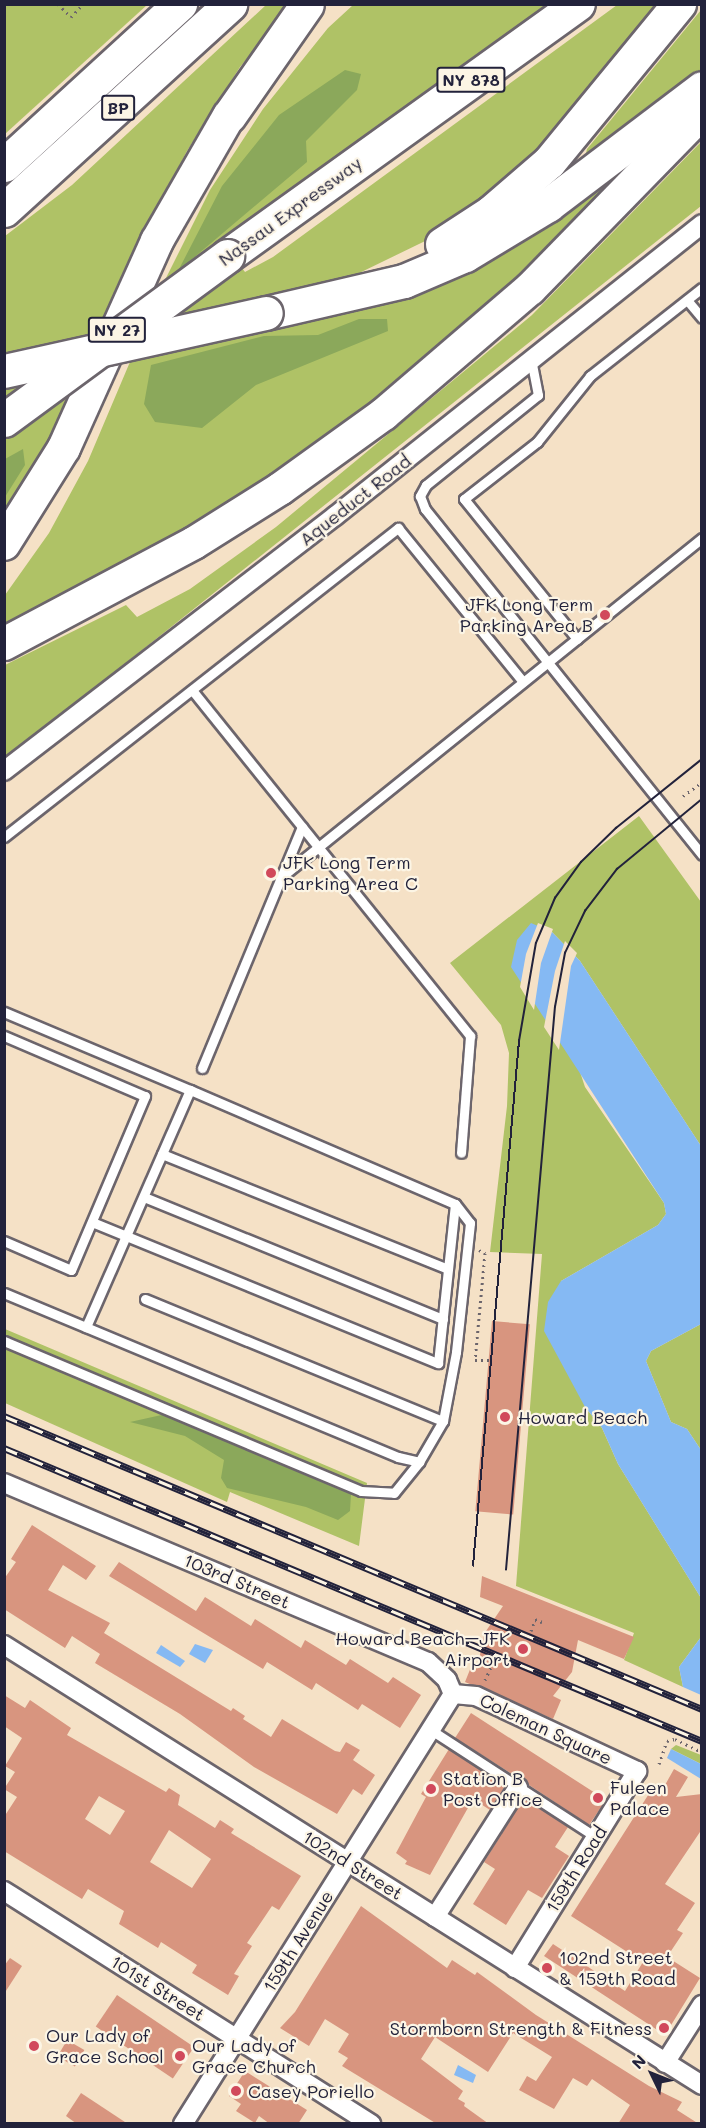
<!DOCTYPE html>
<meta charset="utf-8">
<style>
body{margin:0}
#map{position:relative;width:706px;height:2128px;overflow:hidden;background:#f5e1c6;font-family:Mali,sans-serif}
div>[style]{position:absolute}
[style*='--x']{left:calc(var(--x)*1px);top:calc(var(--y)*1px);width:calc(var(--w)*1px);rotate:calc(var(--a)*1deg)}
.green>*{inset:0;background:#afc266}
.forest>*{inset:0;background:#8ba85b}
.water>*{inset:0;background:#85b9f3}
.pier>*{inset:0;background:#f5e1c6}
.building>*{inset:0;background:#d8957f;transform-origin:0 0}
.path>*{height:3px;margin-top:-1.5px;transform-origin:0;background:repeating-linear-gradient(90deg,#6c656c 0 1.5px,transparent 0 6px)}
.roads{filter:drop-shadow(2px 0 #6c656c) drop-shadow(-2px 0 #6c656c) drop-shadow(0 2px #6c656c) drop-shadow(0 -2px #6c656c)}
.service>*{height:9px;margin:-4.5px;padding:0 4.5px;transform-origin:4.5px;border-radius:4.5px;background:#fff}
.minor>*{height:18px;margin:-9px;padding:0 9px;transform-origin:9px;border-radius:9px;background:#fff}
.trunk>*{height:32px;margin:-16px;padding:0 16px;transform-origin:16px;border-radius:16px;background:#fff}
.motorway>*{height:33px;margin:-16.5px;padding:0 16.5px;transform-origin:16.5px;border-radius:16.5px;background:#fff}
.tram>*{height:1.5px;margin:-0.75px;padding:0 0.75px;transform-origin:0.75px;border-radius:0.75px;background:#22223b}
.rail>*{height:7px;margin-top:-3.5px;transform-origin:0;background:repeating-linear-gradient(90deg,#fcf5e5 0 14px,#22223b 0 28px);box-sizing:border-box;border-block:2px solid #22223b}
.bridges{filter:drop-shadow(2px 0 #6c656c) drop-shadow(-2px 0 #6c656c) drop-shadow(0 2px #6c656c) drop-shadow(0 -2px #6c656c)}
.motorway-bridge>*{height:33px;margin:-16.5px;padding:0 16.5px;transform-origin:16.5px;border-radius:16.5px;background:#fff}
.dots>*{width:16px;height:16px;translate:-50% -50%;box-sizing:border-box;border:3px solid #fcf5e5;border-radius:50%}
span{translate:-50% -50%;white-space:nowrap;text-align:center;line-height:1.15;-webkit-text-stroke:4.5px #fcf5e5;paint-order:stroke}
.shield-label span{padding:2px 4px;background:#fcf5e5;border:2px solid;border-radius:4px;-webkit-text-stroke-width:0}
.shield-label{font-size:16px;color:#22223b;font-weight:700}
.street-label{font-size:18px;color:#22223b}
.poi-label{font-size:18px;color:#22223b}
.right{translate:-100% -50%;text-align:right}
.left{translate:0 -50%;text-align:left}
.frame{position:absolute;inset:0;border:6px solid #22223b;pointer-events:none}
.north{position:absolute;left:622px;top:2044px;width:60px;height:60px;-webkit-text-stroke:4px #fcf5e5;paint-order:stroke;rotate:313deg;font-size:16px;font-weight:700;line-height:24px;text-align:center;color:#22223b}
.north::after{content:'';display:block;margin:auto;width:21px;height:27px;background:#22223b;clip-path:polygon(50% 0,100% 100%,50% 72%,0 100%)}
</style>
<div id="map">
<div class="green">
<i style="clip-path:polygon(5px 4px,147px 4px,147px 5px,5px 134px)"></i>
<i style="clip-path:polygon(266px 5px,292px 5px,240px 67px,187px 151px,138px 246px,73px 408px,5px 524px,5px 236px,72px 185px)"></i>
<i style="clip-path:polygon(353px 5px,558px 5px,224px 244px,245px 272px,273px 257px,617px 5px,669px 5px,543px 156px,454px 227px,349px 278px,278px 327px,419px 293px,478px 266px,680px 126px,437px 359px,224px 514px,5px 632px,5px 595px,49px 533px,88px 461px,163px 284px,210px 190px,263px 109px,328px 28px)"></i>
<i style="clip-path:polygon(701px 10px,701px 79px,585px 158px,587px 149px)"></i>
<i style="clip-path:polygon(701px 142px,701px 206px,5px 759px,5px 665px,126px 605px,137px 617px,190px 589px,276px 527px,532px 315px)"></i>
<i style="clip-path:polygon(639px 816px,701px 902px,701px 1146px,580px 961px,552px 932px,531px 924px,585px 1087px,664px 1203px,666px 1214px,658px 1225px,561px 1281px,585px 1407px,602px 1428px,618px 1464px,701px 1598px,701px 1637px,679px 1667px,683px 1687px,624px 1660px,634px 1633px,516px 1586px,542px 1254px,490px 1252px,507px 1106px,509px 1053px,501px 1025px,450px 963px)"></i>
<i style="clip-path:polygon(701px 1324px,701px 1450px,687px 1429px,671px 1422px,646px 1361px,651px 1351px)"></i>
<i style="clip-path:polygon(5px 1329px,367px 1483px,359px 1546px,230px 1492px,227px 1502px,5px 1403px)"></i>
<i style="clip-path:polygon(676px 1745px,701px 1755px,701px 1764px,671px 1749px)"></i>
</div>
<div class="forest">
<i style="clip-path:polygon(345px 70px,361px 74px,357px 90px,306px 141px,307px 162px,178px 271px,222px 186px,279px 115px)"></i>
<i style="clip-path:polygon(359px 319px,387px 319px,388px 331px,256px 385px,202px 428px,155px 422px,144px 404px,151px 365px,264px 336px,318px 335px)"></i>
<i style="clip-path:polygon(23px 449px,25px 465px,5px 497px,5px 459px)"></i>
<i style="clip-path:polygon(166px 1414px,344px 1483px,351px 1494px,350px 1511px,338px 1520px,306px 1507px,227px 1488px,221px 1478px,224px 1460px,185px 1436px,130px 1422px)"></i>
</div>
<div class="water">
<i style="clip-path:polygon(531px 923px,552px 932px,580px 961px,701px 1146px,701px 1324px,651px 1351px,646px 1361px,671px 1422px,687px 1429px,701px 1450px,701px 1598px,618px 1464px,602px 1428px,585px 1407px,544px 1331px,548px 1302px,561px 1281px,658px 1225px,666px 1214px,664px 1203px,511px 967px,517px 940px)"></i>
<i style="clip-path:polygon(701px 1637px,701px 1695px,683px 1687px,679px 1667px)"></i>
<i style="clip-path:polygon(195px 1644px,213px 1650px,205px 1663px,189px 1654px)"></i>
<i style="clip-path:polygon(161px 1645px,185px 1661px,180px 1667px,156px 1653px)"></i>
<i style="clip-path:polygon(671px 1749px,701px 1764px,701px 1779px,667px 1758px)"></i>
<i style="clip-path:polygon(458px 2065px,476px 2075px,473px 2083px,454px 2075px)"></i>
</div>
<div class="pier">
<i style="clip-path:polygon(538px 923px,553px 929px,541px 963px,534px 1010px,520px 987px,526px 954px)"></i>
<i style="clip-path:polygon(565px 941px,577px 953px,571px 966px,559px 1050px,544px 1027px,555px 971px)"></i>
</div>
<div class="building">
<i style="left:492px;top:1321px;width:38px;height:191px;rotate:5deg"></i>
<i style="clip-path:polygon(32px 1525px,96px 1566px,86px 1580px,63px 1565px,48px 1590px,110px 1623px,104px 1633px,231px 1711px,233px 1708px,245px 1716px,243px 1719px,271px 1737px,282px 1719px,335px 1751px,340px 1752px,346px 1742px,360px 1750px,353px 1760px,375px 1775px,362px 1795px,353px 1789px,337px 1814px,254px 1767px,180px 1714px,95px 1663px,100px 1654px,72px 1636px,65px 1648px,4px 1609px,4px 1579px,16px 1562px,11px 1559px)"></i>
<i style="clip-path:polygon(119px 1562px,196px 1611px,205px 1597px,251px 1626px,255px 1619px,301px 1648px,305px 1640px,346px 1665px,350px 1659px,388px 1683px,393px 1677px,421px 1695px,400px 1728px,362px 1704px,358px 1710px,316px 1683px,312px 1690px,267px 1662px,263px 1669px,109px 1576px)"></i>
<i style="clip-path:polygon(482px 1576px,634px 1637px,624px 1659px,578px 1640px,572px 1672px,553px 1696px,561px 1700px,553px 1719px,465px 1682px,473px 1662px,478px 1665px,484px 1634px,503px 1606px,480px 1597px)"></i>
<i style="clip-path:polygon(evenodd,4px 1695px,25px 1708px,30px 1700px,71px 1728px,67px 1735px,166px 1792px,169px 1788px,180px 1795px,178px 1805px,215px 1828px,220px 1820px,234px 1829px,231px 1833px,301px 1876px,279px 1910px,272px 1906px,247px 1943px,252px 1946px,234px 1974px,239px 1976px,228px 1995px,192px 1973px,197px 1965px,161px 1942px,158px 1948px,119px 1924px,124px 1911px,88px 1889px,82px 1899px,4px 1851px,4px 1817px,17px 1797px,4px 1789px,15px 1772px,5px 1766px,22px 1738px,4px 1726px,4px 1695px,99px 1796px,125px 1811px,110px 1835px,85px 1819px,99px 1796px,4px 1695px,169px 1830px,211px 1859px,192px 1888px,150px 1862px,169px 1830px)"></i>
<i style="clip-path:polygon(471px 1713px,606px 1800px,589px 1825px,529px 1785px,525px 1778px,515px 1776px,455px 1738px)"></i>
<i style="clip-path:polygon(449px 1749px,505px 1786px,490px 1810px,473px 1799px,430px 1875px,405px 1864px,407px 1861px,396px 1853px,426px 1797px,421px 1794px)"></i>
<i style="clip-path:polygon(674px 1769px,688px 1777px,676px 1797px,702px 1794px,702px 1829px,665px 1884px,695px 1903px,677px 1930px,683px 1933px,667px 1957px,700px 1978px,665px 2035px,544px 1956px,553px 1944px,625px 1991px,643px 1962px,571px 1916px,652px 1789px,660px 1794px)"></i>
<i style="clip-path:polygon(524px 1798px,568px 1827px,555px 1847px,569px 1856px,542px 1898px,528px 1890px,506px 1925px,473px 1904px,495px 1869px,484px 1862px)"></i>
<i style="clip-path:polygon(361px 1906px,447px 1968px,452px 1960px,475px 1975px,477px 1972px,536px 2015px,649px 2086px,682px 2102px,677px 2110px,699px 2124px,618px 2124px,630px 2105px,592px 2079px,587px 2086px,573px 2078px,554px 2109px,519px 2090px,527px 2076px,536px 2081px,552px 2057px,513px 2033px,488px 2072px,435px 2037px,421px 2059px,463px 2091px,458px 2099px,465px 2103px,464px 2106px,489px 2124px,437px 2124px,342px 2066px,348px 2058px,338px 2052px,349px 2034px,325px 2019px,309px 2046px,280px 2028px,295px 2012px)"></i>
<i style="clip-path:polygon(10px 1958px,22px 1966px,4px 1994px,4px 1966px)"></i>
<i style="left:117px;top:1995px;width:93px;height:38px;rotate:34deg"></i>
<i style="left:67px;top:2040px;width:20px;height:19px;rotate:30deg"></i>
<i style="clip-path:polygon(245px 2071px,307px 2110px,298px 2124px,270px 2124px,259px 2116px,255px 2123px,236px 2111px,241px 2104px,229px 2096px)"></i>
<i style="clip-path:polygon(81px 2093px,128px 2124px,77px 2124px,66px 2116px)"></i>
</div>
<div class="path">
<i style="--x:58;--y:4;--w:18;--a:45"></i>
<i style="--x:71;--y:17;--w:18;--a:-47"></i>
<i style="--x:683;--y:796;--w:24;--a:-36"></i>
<i style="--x:479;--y:1250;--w:7;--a:27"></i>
<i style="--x:485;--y:1253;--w:107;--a:95.3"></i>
<i style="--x:475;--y:1360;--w:14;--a:0"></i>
<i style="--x:531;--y:1631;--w:12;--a:-70"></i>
<i style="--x:535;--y:1620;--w:7;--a:16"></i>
<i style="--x:542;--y:1622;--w:8;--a:-157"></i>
<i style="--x:485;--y:1680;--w:23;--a:-65"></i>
<i style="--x:659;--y:1764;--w:24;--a:-71"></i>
<i style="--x:667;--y:1741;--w:8;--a:-14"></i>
<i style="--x:675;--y:1739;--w:30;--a:26"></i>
</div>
<div class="roads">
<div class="service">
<i style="--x:687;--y:300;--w:23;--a:50"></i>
<i style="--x:531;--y:359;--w:37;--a:79"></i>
<i style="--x:538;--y:395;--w:144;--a:141.2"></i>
<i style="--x:426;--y:485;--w:13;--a:119"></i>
<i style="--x:420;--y:496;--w:14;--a:69"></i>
<i style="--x:425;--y:509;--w:443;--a:51.3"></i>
<i style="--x:577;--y:639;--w:180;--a:-128.9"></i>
<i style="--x:464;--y:499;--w:93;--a:-38"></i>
<i style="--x:537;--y:442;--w:85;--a:-51.2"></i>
<i style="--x:590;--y:376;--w:142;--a:-38.2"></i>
<i style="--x:192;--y:690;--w:444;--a:51.2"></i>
<i style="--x:470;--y:1036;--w:117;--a:94.4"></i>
<i style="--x:4;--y:837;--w:501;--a:-38.11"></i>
<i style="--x:398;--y:528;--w:198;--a:50.9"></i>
<i style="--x:280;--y:878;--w:542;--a:-38.86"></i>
<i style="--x:4;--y:1012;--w:202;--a:22.8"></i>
<i style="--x:190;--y:1090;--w:259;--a:113.7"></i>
<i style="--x:4;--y:1036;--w:153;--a:23.1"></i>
<i style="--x:145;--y:1096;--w:189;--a:113"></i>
<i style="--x:71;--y:1270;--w:73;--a:-156.6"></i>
<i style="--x:202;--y:1068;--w:261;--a:-67.5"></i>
<i style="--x:162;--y:1154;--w:308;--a:21.9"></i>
<i style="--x:144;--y:1197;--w:323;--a:22.2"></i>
<i style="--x:92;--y:1222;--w:374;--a:22.2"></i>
<i style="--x:438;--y:1363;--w:160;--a:-83.9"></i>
<i style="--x:4;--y:1293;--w:427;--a:22.6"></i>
<i style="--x:398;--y:1457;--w:22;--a:13"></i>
<i style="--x:145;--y:1299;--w:322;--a:22.3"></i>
<i style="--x:4;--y:1341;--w:387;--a:22.8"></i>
<i style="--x:361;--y:1491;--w:33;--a:3"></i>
<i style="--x:394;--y:1493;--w:40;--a:-51"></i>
<i style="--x:419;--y:1462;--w:48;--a:-59.7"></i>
<i style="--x:443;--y:1421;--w:70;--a:-79.3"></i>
<i style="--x:456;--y:1352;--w:130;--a:-83.8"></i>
<i style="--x:470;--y:1223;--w:24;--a:-128"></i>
<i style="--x:455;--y:1204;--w:288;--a:-156.7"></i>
<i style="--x:431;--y:1730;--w:197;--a:33"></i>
</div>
<div class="minor">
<i style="--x:4;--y:771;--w:418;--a:-37.6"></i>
<i style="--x:335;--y:516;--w:469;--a:-38.5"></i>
<i style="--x:4;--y:1483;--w:460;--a:22.9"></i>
<i style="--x:428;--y:1662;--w:26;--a:43"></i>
<i style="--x:447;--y:1680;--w:15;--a:67"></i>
<i style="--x:453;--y:1694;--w:508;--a:122.12"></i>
<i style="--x:4;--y:1645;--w:825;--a:32.23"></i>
<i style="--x:453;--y:1694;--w:23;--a:5"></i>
<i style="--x:476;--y:1696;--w:178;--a:25"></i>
<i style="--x:637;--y:1771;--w:232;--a:121.8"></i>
<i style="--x:4;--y:1891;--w:435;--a:32.4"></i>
<i style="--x:435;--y:1917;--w:154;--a:-57.4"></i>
<i style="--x:665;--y:2063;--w:69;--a:-57.5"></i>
</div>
<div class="trunk">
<i style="--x:4;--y:544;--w:113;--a:-58"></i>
<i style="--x:64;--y:448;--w:227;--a:-65.8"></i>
<i style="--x:157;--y:241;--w:144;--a:-60.1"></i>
<i style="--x:4;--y:644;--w:215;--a:-28"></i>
<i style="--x:194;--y:543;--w:102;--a:-32.1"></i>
<i style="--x:280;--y:489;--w:128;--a:-35.8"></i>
<i style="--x:384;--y:414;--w:192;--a:-40.6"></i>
<i style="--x:530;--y:289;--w:246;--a:-45.7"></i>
</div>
<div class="motorway">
<i style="--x:229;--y:116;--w:136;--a:-55.1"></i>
<i style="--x:4;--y:165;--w:239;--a:-42.5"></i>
<i style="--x:4;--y:210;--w:306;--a:-42.3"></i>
<i style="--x:442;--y:244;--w:59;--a:-33.1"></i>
<i style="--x:491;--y:212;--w:77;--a:-40.8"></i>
<i style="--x:549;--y:162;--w:205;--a:-50.6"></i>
<i style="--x:227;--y:256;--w:432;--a:-35.7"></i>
<i style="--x:266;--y:313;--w:142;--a:-13.1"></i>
<i style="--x:404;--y:281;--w:66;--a:-23.1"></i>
<i style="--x:465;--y:255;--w:97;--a:-31.1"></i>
<i style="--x:548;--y:205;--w:193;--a:-37.2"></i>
</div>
</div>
<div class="tram">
<i style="--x:473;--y:1566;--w:527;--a:-84.99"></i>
<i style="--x:519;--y:1041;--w:99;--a:-80.2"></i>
<i style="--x:536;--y:943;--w:49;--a:-67.1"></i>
<i style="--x:555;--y:898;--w:44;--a:-54.2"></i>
<i style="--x:581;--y:862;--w:49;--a:-44.2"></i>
<i style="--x:616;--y:828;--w:110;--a:-38.7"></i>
<i style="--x:506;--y:1570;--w:565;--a:-85.03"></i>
<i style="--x:555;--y:1007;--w:55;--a:-79.5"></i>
<i style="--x:565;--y:953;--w:47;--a:-64.5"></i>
<i style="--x:585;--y:911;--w:53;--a:-52.7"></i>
<i style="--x:617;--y:869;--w:110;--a:-39.5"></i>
</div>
<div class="rail">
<i style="--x:4;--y:1416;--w:757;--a:22.77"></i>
<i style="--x:4;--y:1448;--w:757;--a:22.77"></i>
</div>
<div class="bridges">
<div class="motorway-bridge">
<i style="--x:4;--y:371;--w:268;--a:-12.5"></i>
<i style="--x:4;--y:420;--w:277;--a:-36.3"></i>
</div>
</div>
<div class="dots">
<i style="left:605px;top:615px;background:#d1495b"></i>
<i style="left:271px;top:873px;background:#d1495b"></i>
<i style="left:505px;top:1417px;background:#d1495b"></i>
<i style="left:523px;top:1649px;background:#d1495b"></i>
<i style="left:431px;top:1789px;background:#d1495b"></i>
<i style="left:598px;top:1798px;background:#d1495b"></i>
<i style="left:547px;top:1968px;background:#d1495b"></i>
<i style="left:664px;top:2028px;background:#d1495b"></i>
<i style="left:34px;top:2046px;background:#d1495b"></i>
<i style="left:180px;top:2056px;background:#d1495b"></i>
<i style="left:236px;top:2091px;background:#d1495b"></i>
</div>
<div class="shield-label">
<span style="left:471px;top:80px">NY 878</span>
<span style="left:118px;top:108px">BP</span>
<span style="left:117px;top:330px">NY 27</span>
</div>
<div class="street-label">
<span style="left:290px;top:211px;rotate:-36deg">Nassau Expressway</span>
<span style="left:355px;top:500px;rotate:-38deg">Aqueduct Road</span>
<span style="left:237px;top:1581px;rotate:23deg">103rd Street</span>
<span style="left:546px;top:1729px;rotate:25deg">Coleman Square</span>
<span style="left:353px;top:1865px;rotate:32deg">102nd Street</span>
<span style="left:576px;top:1869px;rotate:-58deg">159th Road</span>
<span style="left:298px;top:1941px;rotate:-58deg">159th Avenue</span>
<span style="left:158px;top:1988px;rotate:32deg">101st Street</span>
</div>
<div class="poi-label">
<span class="right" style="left:593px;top:615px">JFK Long Term<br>Parking Area B</span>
<span class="left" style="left:283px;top:873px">JFK Long Term<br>Parking Area C</span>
<span class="left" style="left:518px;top:1417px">Howard Beach</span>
<span class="right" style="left:510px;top:1649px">Howard Beach–JFK<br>Airport</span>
<span class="left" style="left:443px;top:1789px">Station B<br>Post Office</span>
<span class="left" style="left:610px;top:1798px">Fuleen<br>Palace</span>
<span class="left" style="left:559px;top:1968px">102nd Street<br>&amp; 159th Road</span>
<span class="right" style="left:652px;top:2028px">Stormborn Strength &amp; Fitness</span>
<span class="left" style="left:46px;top:2046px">Our Lady of<br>Grace School</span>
<span class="left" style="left:192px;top:2056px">Our Lady of<br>Grace Church</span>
<span class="left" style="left:248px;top:2091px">Casey Poriello</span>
</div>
<div class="frame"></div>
<div class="north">N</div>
</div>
